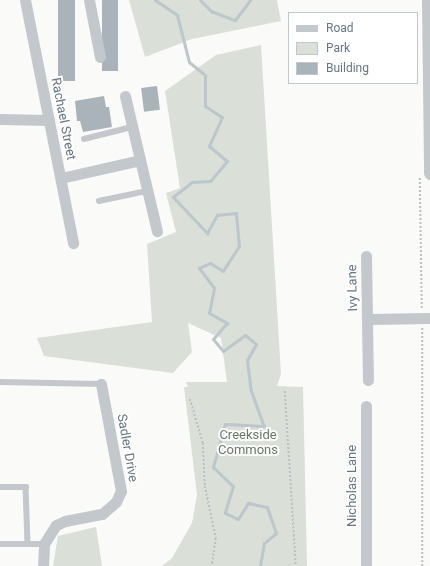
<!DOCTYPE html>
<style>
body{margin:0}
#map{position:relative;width:430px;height:566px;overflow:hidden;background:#fafaf8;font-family:Roboto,sans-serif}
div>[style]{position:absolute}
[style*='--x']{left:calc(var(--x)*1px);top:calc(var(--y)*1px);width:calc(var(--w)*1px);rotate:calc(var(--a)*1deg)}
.green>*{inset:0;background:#dadfd7}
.stream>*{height:3px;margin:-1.5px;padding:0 1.5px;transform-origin:1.5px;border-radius:1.5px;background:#bbc7cb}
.building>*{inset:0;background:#aab3b9;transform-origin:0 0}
.path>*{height:1.5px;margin-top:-0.75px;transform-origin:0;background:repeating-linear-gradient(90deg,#bbbfc2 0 2px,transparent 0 4px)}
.service>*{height:5.5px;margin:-2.75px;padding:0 2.75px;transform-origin:2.75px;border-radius:2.75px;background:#c3c8cc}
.minor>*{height:11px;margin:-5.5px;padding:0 5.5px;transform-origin:5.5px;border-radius:5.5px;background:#c3c8cc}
.tertiary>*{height:13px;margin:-6.5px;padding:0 6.5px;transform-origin:6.5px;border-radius:6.5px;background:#c3c8cc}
span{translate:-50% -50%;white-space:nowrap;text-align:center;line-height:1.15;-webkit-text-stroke:4px #fff;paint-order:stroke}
.street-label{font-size:13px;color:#657683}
.park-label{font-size:13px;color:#687a64}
.legend{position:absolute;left:288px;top:12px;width:130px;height:72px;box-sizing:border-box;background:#fff;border:1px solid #c1c8cd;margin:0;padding:5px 7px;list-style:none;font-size:12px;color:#657683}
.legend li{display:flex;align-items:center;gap:8px;height:20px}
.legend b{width:20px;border:1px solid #c1c8cd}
</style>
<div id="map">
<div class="green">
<i style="clip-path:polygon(129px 0,277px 0,281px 21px,192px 39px,145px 57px)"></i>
<i style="clip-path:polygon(261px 45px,281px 374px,277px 386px,303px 387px,307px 566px,162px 566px,172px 558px,192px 523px,197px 495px,184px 387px,188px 387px,186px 382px,227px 382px,221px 338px,188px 323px,192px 352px,173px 373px,44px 356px,37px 338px,152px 322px,147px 244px,176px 232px,166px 193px,180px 188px,165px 91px,216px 55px)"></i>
<i style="clip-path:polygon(96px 527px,102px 566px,53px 566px,58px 536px)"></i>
</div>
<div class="stream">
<i style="--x:155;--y:0;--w:27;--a:34"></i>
<i style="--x:177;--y:15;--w:49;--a:75.7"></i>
<i style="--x:189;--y:62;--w:21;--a:39"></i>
<i style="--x:205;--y:75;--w:31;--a:90"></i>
<i style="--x:205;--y:106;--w:20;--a:33"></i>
<i style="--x:222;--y:117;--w:32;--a:114"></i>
<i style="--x:209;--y:146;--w:23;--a:40"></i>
<i style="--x:227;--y:161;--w:26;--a:130"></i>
<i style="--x:210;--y:181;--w:18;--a:177"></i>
<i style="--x:192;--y:182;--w:24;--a:142"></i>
<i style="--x:173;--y:197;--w:50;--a:46.6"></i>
<i style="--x:207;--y:233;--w:21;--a:-61"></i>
<i style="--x:217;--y:215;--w:19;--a:-6"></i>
<i style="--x:236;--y:213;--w:33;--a:85"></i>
<i style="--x:239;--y:246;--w:30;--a:123"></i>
<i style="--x:223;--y:271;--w:15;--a:-148"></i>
<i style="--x:210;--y:263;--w:12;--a:156"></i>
<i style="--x:199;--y:268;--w:25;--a:53"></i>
<i style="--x:214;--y:288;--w:25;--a:101"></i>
<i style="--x:209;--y:313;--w:21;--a:29"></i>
<i style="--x:227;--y:323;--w:21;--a:131"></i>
<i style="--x:213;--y:339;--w:16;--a:50"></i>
<i style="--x:223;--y:351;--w:27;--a:-36"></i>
<i style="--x:245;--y:335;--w:14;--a:39"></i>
<i style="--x:256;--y:344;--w:18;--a:119"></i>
<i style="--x:247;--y:360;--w:31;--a:83"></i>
<i style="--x:251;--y:391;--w:37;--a:70"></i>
<i style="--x:264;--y:426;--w:39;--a:-177"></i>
<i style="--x:225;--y:424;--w:45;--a:105.6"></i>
<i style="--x:213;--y:467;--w:28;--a:44"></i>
<i style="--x:233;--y:486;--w:28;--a:107"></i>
<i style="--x:225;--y:513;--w:14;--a:25"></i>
<i style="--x:238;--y:519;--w:19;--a:-58"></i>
<i style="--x:248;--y:503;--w:19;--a:12"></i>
<i style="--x:267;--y:507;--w:28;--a:71"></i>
<i style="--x:276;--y:533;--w:16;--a:140"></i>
<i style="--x:264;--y:543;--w:23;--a:100"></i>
<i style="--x:200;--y:0;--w:16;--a:45"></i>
<i style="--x:211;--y:11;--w:26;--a:21"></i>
<i style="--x:235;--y:20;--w:25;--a:-53"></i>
</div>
<div class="building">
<i style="left:58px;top:0;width:17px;height:81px"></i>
<i style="left:102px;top:0;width:16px;height:71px"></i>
<i style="left:157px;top:86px;width:24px;height:16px;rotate:83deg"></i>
<i style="clip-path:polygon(104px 96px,106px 107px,109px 107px,112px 127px,83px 132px,80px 121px,77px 121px,75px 101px)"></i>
</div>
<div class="path">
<i style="--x:420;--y:178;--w:130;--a:89.1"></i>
<i style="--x:285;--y:391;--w:175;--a:86.4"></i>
<i style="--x:190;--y:399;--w:46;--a:73.5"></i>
<i style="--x:203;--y:443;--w:43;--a:87.3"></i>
<i style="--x:205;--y:486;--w:53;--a:78.1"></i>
<i style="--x:216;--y:538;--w:28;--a:98"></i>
<i style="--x:422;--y:566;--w:238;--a:-90"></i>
</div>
<div class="service">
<i style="--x:84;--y:139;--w:49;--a:-14"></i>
<i style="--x:99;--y:201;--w:49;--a:-11.8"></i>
<i style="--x:0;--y:382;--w:101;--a:1.1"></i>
<i style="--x:0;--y:487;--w:26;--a:0"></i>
<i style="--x:26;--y:487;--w:56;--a:88"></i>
<i style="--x:0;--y:544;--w:44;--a:0"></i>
</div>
<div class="minor">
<i style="--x:25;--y:0;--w:248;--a:78.8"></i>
<i style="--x:89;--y:0;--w:58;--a:79.1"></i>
<i style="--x:125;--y:96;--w:139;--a:76.7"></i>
<i style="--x:0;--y:119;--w:49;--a:1.2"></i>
<i style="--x:61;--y:178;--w:81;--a:-12.8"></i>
<i style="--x:366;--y:256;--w:124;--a:89.1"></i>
<i style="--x:367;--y:319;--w:63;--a:-0.9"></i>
<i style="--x:43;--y:566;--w:22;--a:-87"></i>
<i style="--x:44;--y:544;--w:22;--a:-58"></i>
<i style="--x:56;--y:525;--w:10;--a:-24"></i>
<i style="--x:65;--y:521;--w:38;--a:-11"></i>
<i style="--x:102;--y:514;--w:18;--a:-41"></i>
<i style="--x:116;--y:502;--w:12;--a:-66"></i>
<i style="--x:121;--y:491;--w:109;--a:-100.6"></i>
<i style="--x:366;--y:566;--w:160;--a:-90"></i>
</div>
<div class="tertiary">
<i style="--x:428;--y:0;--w:173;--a:89.3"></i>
</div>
<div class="street-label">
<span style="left:63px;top:119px;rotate:79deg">Rachael Street</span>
<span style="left:353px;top:288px;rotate:-91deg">Ivy Lane</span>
<span style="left:127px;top:448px;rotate:80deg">Sadler Drive</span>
<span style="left:352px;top:486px;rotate:-90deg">Nicholas Lane</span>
</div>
<div class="park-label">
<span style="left:248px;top:443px">Creekside<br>Commons</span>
</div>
<ul class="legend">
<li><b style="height:5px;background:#c3c8cc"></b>Road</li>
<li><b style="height:11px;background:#dadfd7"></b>Park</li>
<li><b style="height:11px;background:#aab3b9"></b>Building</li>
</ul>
</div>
